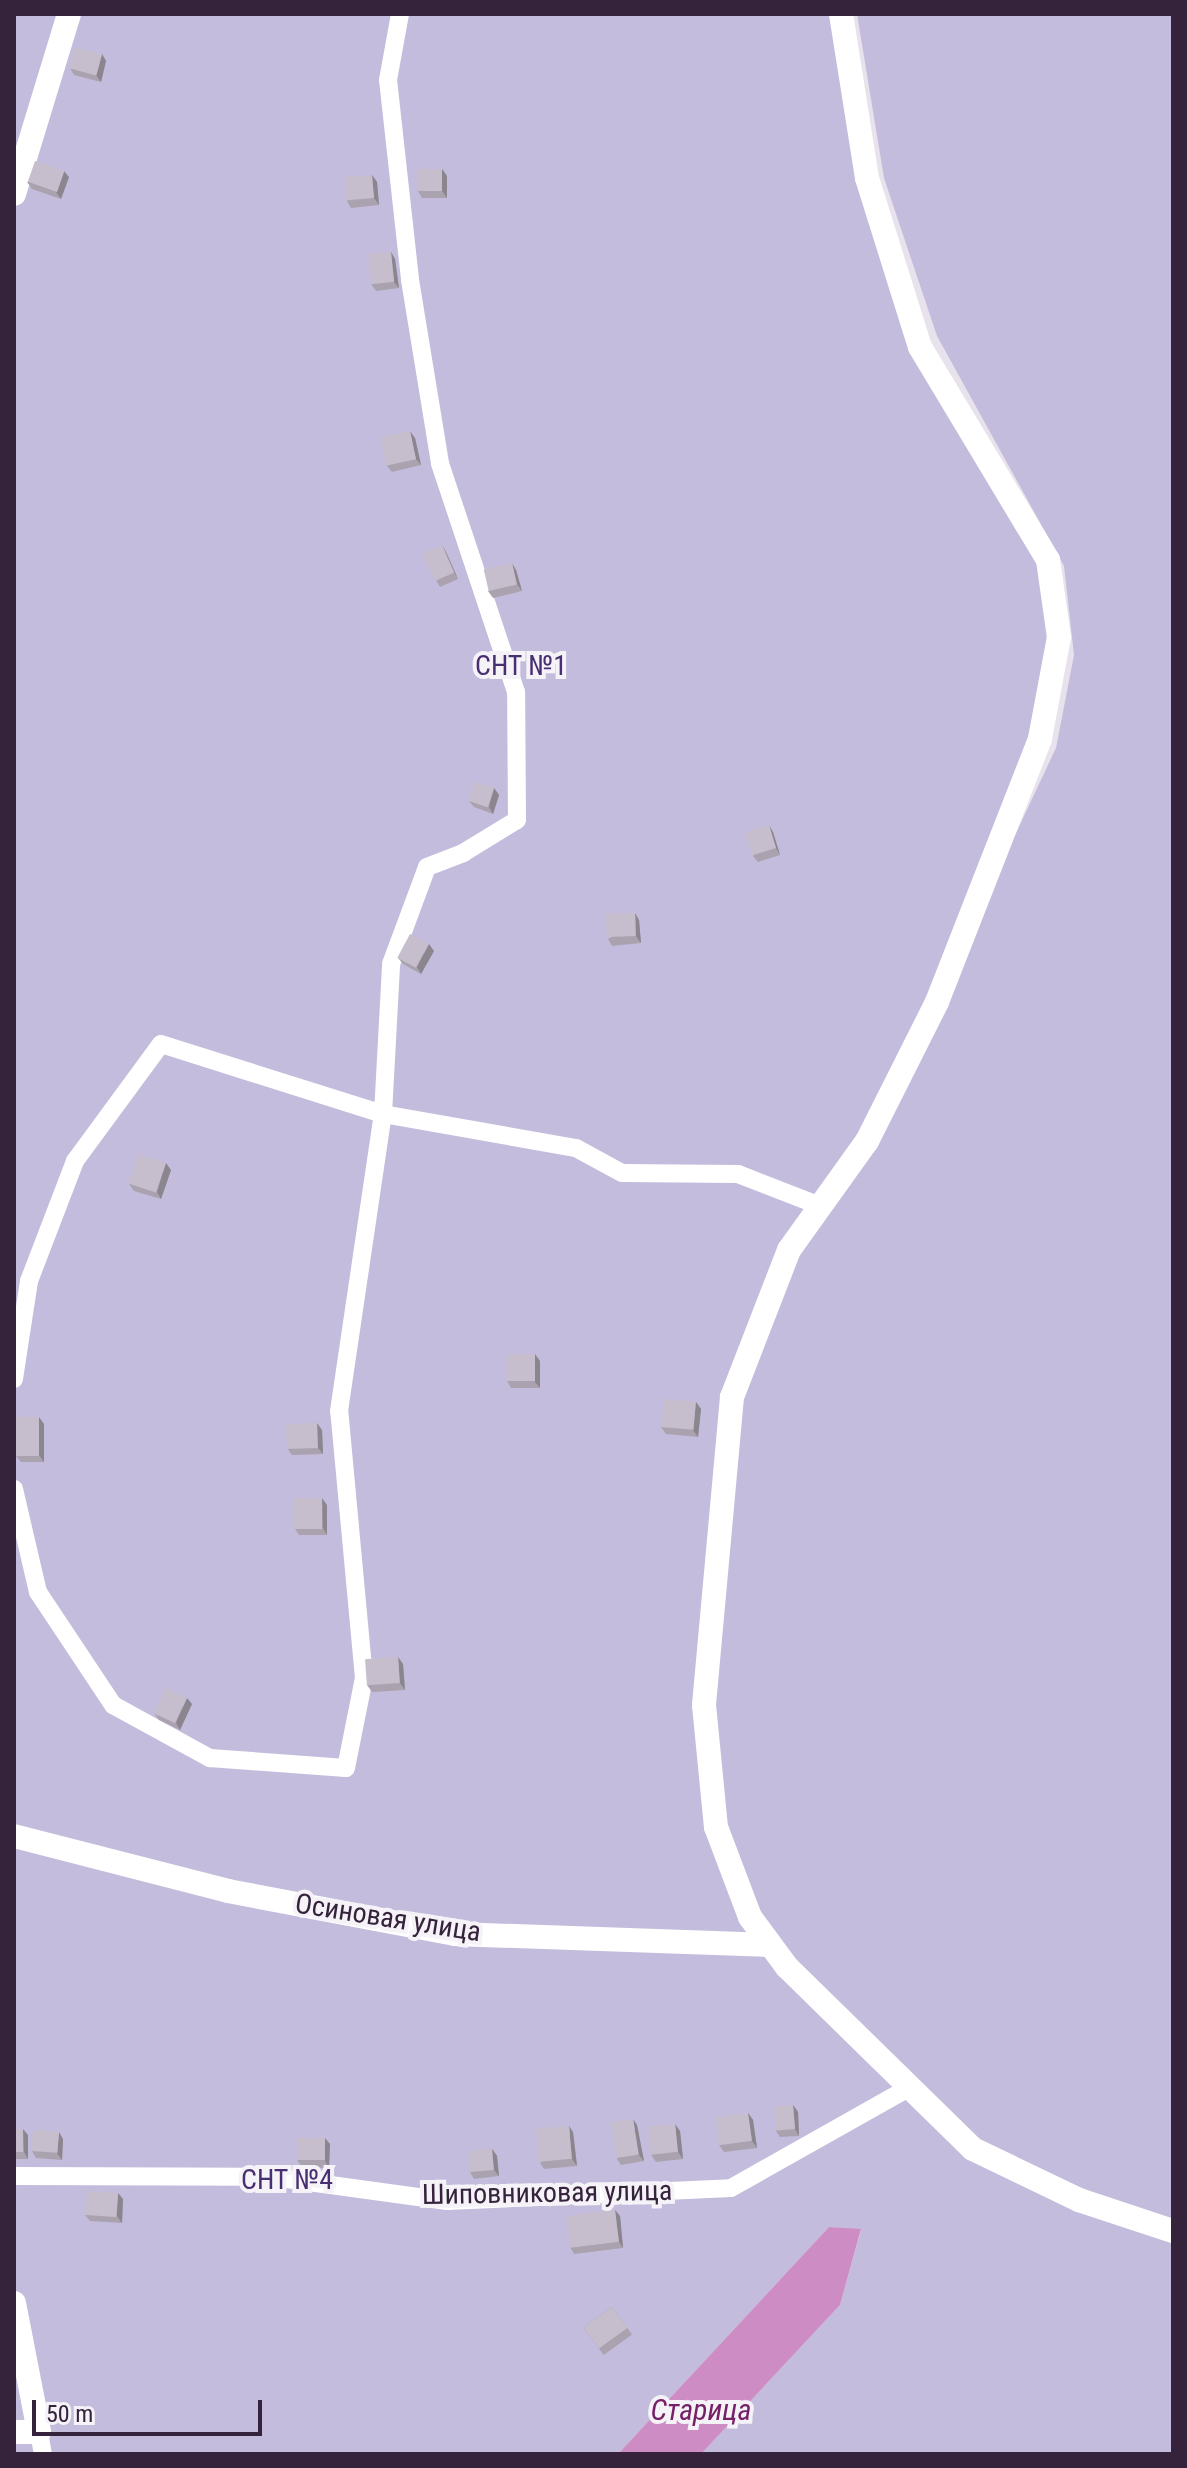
<!DOCTYPE html>
<meta charset="utf-8">
<style>
body{margin:0}
#map{position:relative;width:1187px;height:2468px;overflow:hidden;background:#e7e2eb;font-family:"Roboto Condensed",sans-serif}
div>[style]{position:absolute}
[style*='--x']{left:calc(var(--x)*1px);top:calc(var(--y)*1px);width:calc(var(--w)*1px);rotate:calc(var(--a)*1deg)}
.green>*{inset:0;background:#c4bcdc}
.water>*{inset:0;background:#ce8cc4}
.lane>*{height:18px;margin:-9px;padding:0 9px;transform-origin:9px;border-radius:9px;background:#fff}
.street>*{height:24px;margin:-12px;padding:0 12px;transform-origin:12px;border-radius:12px;background:#fff}
.wall>*{inset:0;background:#aaa3af;transform-origin:0 0}
.shaded-wall>*{inset:0;background:#8b858f}
.building>*{inset:0;background:#c6becc;transform-origin:0 0}
span{translate:-50% -50%;white-space:nowrap;text-align:center;line-height:1.15;-webkit-text-stroke:8px #f5f2f8;paint-order:stroke}
.park-label{font-size:28px;color:#482f71}
.street-label{font-size:28px;color:#35233c}
.water-label{font-size:30px;color:#752067;font-style:italic}
.frame{position:absolute;inset:0;border:16px solid #35233c;pointer-events:none}
.scale{position:absolute;left:32px;top:2400px;width:230px;height:36px;box-sizing:border-box;border:4px solid #35233c;border-top:0;padding-left:10px;font-size:24px;line-height:28px;white-space:nowrap;color:#35233c;-webkit-text-stroke:6px #f5f2f8;paint-order:stroke}
</style>
<div id="map">
<div class="green">
<i style="clip-path:polygon(14px 14px,841px 14px,860px 175px,920px 346px,1048px 560px,1050px 653px,1034px 735px,942px 990px,1056px 748px,1074px 655px,1064px 566px,937px 336px,884px 178px,857px 14px,1173px 14px,1173px 2454px,701px 2454px,840px 2305px,861px 2230px,829px 2227px,618px 2454px,14px 2454px)"></i>
</div>
<div class="water">
<i style="clip-path:polygon(829px 2227px,861px 2229px,840px 2305px,701px 2454px,618px 2454px)"></i>
</div>
<div class="lane">
<i style="--x:14;--y:1379;--w:99;--a:-81.3"></i>
<i style="--x:29;--y:1281;--w:129;--a:-69"></i>
<i style="--x:75;--y:1161;--w:145;--a:-53.7"></i>
<i style="--x:161;--y:1044;--w:233;--a:17.5"></i>
<i style="--x:383;--y:1114;--w:196;--a:10"></i>
<i style="--x:576;--y:1148;--w:52;--a:28.5"></i>
<i style="--x:622;--y:1173;--w:116;--a:0.5"></i>
<i style="--x:738;--y:1174;--w:88;--a:21.3"></i>
<i style="--x:14;--y:1489;--w:106;--a:76.9"></i>
<i style="--x:38;--y:1592;--w:136;--a:56.4"></i>
<i style="--x:113;--y:1705;--w:111;--a:28.7"></i>
<i style="--x:210;--y:1758;--w:136;--a:4.2"></i>
<i style="--x:346;--y:1768;--w:92;--a:-78.7"></i>
<i style="--x:364;--y:1678;--w:268;--a:-95.3"></i>
<i style="--x:339;--y:1411;--w:300;--a:-81.6"></i>
<i style="--x:383;--y:1114;--w:150;--a:-86.9"></i>
<i style="--x:391;--y:964;--w:103;--a:-69.6"></i>
<i style="--x:427;--y:867;--w:39;--a:-21"></i>
<i style="--x:463;--y:853;--w:63;--a:-31.4"></i>
<i style="--x:517;--y:820;--w:128;--a:-90.4"></i>
<i style="--x:516;--y:692;--w:241;--a:-108.4"></i>
<i style="--x:440;--y:463;--w:186;--a:-99.3"></i>
<i style="--x:410;--y:279;--w:200;--a:-96.3"></i>
<i style="--x:388;--y:80;--w:67;--a:-79.7"></i>
<i style="--x:14;--y:2176;--w:258;--a:0.2"></i>
<i style="--x:272;--y:2177;--w:177;--a:7.8"></i>
<i style="--x:447;--y:2201;--w:284;--a:-2.6"></i>
<i style="--x:731;--y:2188;--w:206;--a:-29.4"></i>
<i style="--x:39;--y:2432;--w:22;--a:80"></i>
</div>
<div class="street">
<i style="--x:841;--y:14;--w:166;--a:81"></i>
<i style="--x:867;--y:178;--w:177;--a:72.6"></i>
<i style="--x:920;--y:347;--w:249;--a:59"></i>
<i style="--x:1048;--y:560;--w:78;--a:81.9"></i>
<i style="--x:1059;--y:637;--w:104;--a:100.6"></i>
<i style="--x:1040;--y:739;--w:282;--a:111.4"></i>
<i style="--x:937;--y:1002;--w:156;--a:116.7"></i>
<i style="--x:867;--y:1141;--w:134;--a:125.6"></i>
<i style="--x:789;--y:1250;--w:158;--a:111.2"></i>
<i style="--x:732;--y:1397;--w:309;--a:95.2"></i>
<i style="--x:704;--y:1705;--w:123;--a:84.4"></i>
<i style="--x:716;--y:1827;--w:96;--a:69.3"></i>
<i style="--x:750;--y:1917;--w:62;--a:53.5"></i>
<i style="--x:787;--y:1967;--w:260;--a:44.4"></i>
<i style="--x:973;--y:2149;--w:118;--a:25.7"></i>
<i style="--x:1079;--y:2200;--w:99;--a:18.3"></i>
<i style="--x:14;--y:194;--w:188;--a:-73"></i>
<i style="--x:14;--y:1836;--w:221;--a:14.4"></i>
<i style="--x:228;--y:1891;--w:231;--a:10.7"></i>
<i style="--x:455;--y:1934;--w:315;--a:2"></i>
<i style="--x:14;--y:2303;--w:131;--a:79"></i>
<i style="--x:39;--y:2432;--w:25;--a:180"></i>
</div>
<div class="wall">
<i style="clip-path:polygon(102px 54px,106px 61px,101px 82px,74px 75px,70px 68px)"></i>
<i style="clip-path:polygon(442px 169px,447px 176px,447px 198px,422px 198px,418px 191px)"></i>
<i style="clip-path:polygon(372px 175px,377px 182px,379px 205px,351px 208px,347px 201px)"></i>
<i style="clip-path:polygon(69px 177px,61px 199px,32px 189px,27px 182px)"></i>
<i style="clip-path:polygon(391px 252px,395px 259px,399px 288px,376px 291px,371px 284px)"></i>
<i style="clip-path:polygon(415px 438px,421px 465px,392px 472px,387px 466px)"></i>
<i style="clip-path:polygon(446px 552px,458px 579px,440px 587px,436px 580px)"></i>
<i style="clip-path:polygon(516px 570px,522px 591px,493px 598px,488px 591px)"></i>
<i style="clip-path:polygon(494px 788px,499px 795px,493px 814px,474px 807px,469px 801px)"></i>
<i style="clip-path:polygon(773px 832px,780px 855px,758px 862px,753px 856px)"></i>
<i style="clip-path:polygon(639px 920px,641px 943px,612px 946px,608px 939px)"></i>
<i style="clip-path:polygon(434px 951px,421px 974px,403px 964px,398px 958px)"></i>
<i style="clip-path:polygon(171px 1170px,161px 1199px,134px 1191px,129px 1184px)"></i>
<i style="clip-path:polygon(540px 1361px,540px 1388px,511px 1388px,507px 1381px)"></i>
<i style="clip-path:polygon(696px 1402px,701px 1409px,698px 1437px,666px 1434px,661px 1427px)"></i>
<i style="clip-path:polygon(44px 1424px,44px 1462px,21px 1462px,16px 1456px)"></i>
<i style="clip-path:polygon(322px 1430px,323px 1454px,292px 1455px,287px 1448px)"></i>
<i style="clip-path:polygon(327px 1505px,327px 1535px,299px 1535px,295px 1529px)"></i>
<i style="clip-path:polygon(403px 1664px,405px 1690px,372px 1692px,367px 1685px)"></i>
<i style="clip-path:polygon(192px 1704px,180px 1730px,159px 1720px,154px 1713px)"></i>
<i style="clip-path:polygon(793px 2105px,798px 2112px,799px 2136px,780px 2137px,776px 2131px)"></i>
<i style="clip-path:polygon(748px 2113px,753px 2120px,757px 2148px,724px 2152px,719px 2145px)"></i>
<i style="clip-path:polygon(637px 2125px,644px 2161px,621px 2165px,617px 2159px)"></i>
<i style="clip-path:polygon(14px 2129px,28px 2135px,28px 2159px,14px 2159px)"></i>
<i style="clip-path:polygon(680px 2131px,683px 2159px,656px 2162px,651px 2155px)"></i>
<i style="clip-path:polygon(573px 2132px,577px 2166px,544px 2169px,540px 2163px)"></i>
<i style="clip-path:polygon(63px 2139px,62px 2160px,36px 2158px,32px 2151px)"></i>
<i style="clip-path:polygon(330px 2144px,329px 2168px,302px 2167px,297px 2160px)"></i>
<i style="clip-path:polygon(492px 2149px,497px 2156px,499px 2176px,474px 2179px,470px 2172px)"></i>
<i style="clip-path:polygon(123px 2199px,122px 2223px,90px 2221px,85px 2215px)"></i>
<i style="clip-path:polygon(615px 2210px,620px 2216px,623px 2248px,574px 2254px,570px 2247px)"></i>
<i style="left:612px;top:2307px;width:34px;height:35px;rotate:54deg"></i>
</div>
<div class="shaded-wall">
<i style="clip-path:polygon(102px 54px,106px 61px,101px 82px,96px 75px)"></i>
<i style="clip-path:polygon(442px 169px,447px 176px,447px 198px,442px 191px)"></i>
<i style="clip-path:polygon(64px 171px,69px 177px,61px 199px,56px 192px)"></i>
<i style="clip-path:polygon(372px 175px,377px 182px,379px 205px,374px 198px)"></i>
<i style="clip-path:polygon(391px 252px,395px 259px,399px 288px,394px 282px)"></i>
<i style="clip-path:polygon(410px 431px,415px 438px,421px 465px,416px 459px)"></i>
<i style="clip-path:polygon(442px 545px,446px 552px,458px 579px,454px 572px)"></i>
<i style="clip-path:polygon(512px 563px,516px 570px,522px 591px,517px 584px)"></i>
<i style="clip-path:polygon(494px 788px,499px 795px,493px 814px,489px 807px)"></i>
<i style="clip-path:polygon(769px 825px,773px 832px,780px 855px,776px 848px)"></i>
<i style="clip-path:polygon(635px 913px,639px 920px,641px 943px,636px 936px)"></i>
<i style="clip-path:polygon(429px 944px,434px 951px,421px 974px,417px 967px)"></i>
<i style="clip-path:polygon(166px 1163px,171px 1170px,161px 1199px,157px 1192px)"></i>
<i style="clip-path:polygon(535px 1354px,540px 1361px,540px 1388px,535px 1382px)"></i>
<i style="clip-path:polygon(696px 1402px,701px 1409px,698px 1437px,693px 1430px)"></i>
<i style="clip-path:polygon(39px 1417px,44px 1424px,44px 1462px,39px 1455px)"></i>
<i style="clip-path:polygon(317px 1423px,322px 1430px,323px 1454px,318px 1448px)"></i>
<i style="clip-path:polygon(322px 1498px,327px 1505px,327px 1535px,323px 1528px)"></i>
<i style="clip-path:polygon(398px 1657px,403px 1664px,405px 1690px,400px 1683px)"></i>
<i style="clip-path:polygon(187px 1698px,192px 1704px,180px 1730px,176px 1723px)"></i>
<i style="clip-path:polygon(793px 2105px,798px 2112px,799px 2136px,795px 2129px)"></i>
<i style="clip-path:polygon(748px 2113px,753px 2120px,757px 2148px,752px 2141px)"></i>
<i style="clip-path:polygon(633px 2119px,637px 2125px,644px 2161px,639px 2155px)"></i>
<i style="clip-path:polygon(675px 2124px,680px 2131px,683px 2159px,678px 2152px)"></i>
<i style="clip-path:polygon(569px 2126px,573px 2132px,577px 2166px,572px 2159px)"></i>
<i style="clip-path:polygon(23px 2129px,28px 2135px,28px 2159px,24px 2152px)"></i>
<i style="clip-path:polygon(59px 2132px,63px 2139px,62px 2160px,57px 2153px)"></i>
<i style="clip-path:polygon(325px 2138px,330px 2144px,329px 2168px,325px 2161px)"></i>
<i style="clip-path:polygon(492px 2149px,497px 2156px,499px 2176px,494px 2170px)"></i>
<i style="clip-path:polygon(118px 2193px,123px 2199px,122px 2223px,117px 2216px)"></i>
<i style="clip-path:polygon(615px 2210px,620px 2216px,623px 2248px,619px 2242px)"></i>
</div>
<div class="building">
<i style="left:75px;top:47px;width:28px;height:22px;rotate:15deg"></i>
<i style="left:35px;top:161px;width:31px;height:22px;rotate:19deg"></i>
<i style="left:418px;top:169px;width:24px;height:22px"></i>
<i style="left:372px;top:175px;width:23px;height:27px;rotate:85deg"></i>
<i style="left:391px;top:252px;width:30px;height:23px;rotate:84deg"></i>
<i style="left:410px;top:431px;width:29px;height:30px;rotate:78deg"></i>
<i style="left:442px;top:545px;width:30px;height:21px;rotate:66deg"></i>
<i style="left:512px;top:563px;width:22px;height:29px;rotate:77deg"></i>
<i style="left:475px;top:782px;width:20px;height:20px;rotate:18deg"></i>
<i style="left:769px;top:825px;width:24px;height:25px;rotate:73deg"></i>
<i style="left:635px;top:913px;width:23px;height:29px;rotate:88deg"></i>
<i style="left:410px;top:934px;width:21px;height:27px;rotate:28deg"></i>
<i style="left:138px;top:1154px;width:29px;height:31px;rotate:18deg"></i>
<i style="left:507px;top:1354px;width:28px;height:27px"></i>
<i style="left:664px;top:1399px;width:32px;height:28px;rotate:5deg"></i>
<i style="left:16px;top:1417px;width:23px;height:39px"></i>
<i style="left:317px;top:1423px;width:25px;height:31px;rotate:88deg"></i>
<i style="left:294px;top:1498px;width:28px;height:31px"></i>
<i style="left:398px;top:1657px;width:26px;height:33px;rotate:86deg"></i>
<i style="left:166px;top:1688px;width:23px;height:28px;rotate:25deg"></i>
<i style="left:793px;top:2105px;width:24px;height:19px;rotate:85deg"></i>
<i style="left:748px;top:2113px;width:28px;height:33px;rotate:82deg"></i>
<i style="left:633px;top:2119px;width:36px;height:22px;rotate:81deg"></i>
<i style="left:675px;top:2124px;width:28px;height:27px;rotate:84deg"></i>
<i style="left:569px;top:2126px;width:33px;height:33px;rotate:85deg"></i>
<i style="left:14px;top:2129px;width:9px;height:23px"></i>
<i style="left:33px;top:2130px;width:26px;height:21px;rotate:4deg"></i>
<i style="left:298px;top:2138px;width:27px;height:22px"></i>
<i style="left:492px;top:2149px;width:21px;height:24px;rotate:85deg"></i>
<i style="left:87px;top:2191px;width:31px;height:24px;rotate:4deg"></i>
<i style="left:615px;top:2210px;width:32px;height:49px;rotate:83deg"></i>
<i style="left:612px;top:2307px;width:26px;height:35px;rotate:54deg"></i>
</div>
<div class="park-label">
<span style="left:521px;top:666px">СНТ №1</span>
<span style="left:287px;top:2180px">СНТ №4</span>
</div>
<div class="street-label">
<span style="left:388px;top:1918px;rotate:9deg">Осиновая улица</span>
<span style="left:547px;top:2193px;rotate:-1deg">Шиповниковая улица</span>
</div>
<div class="water-label">
<span style="left:701px;top:2410px">Старица</span>
</div>
<div class="frame"></div>
<div class="scale">50 m</div>
</div>
